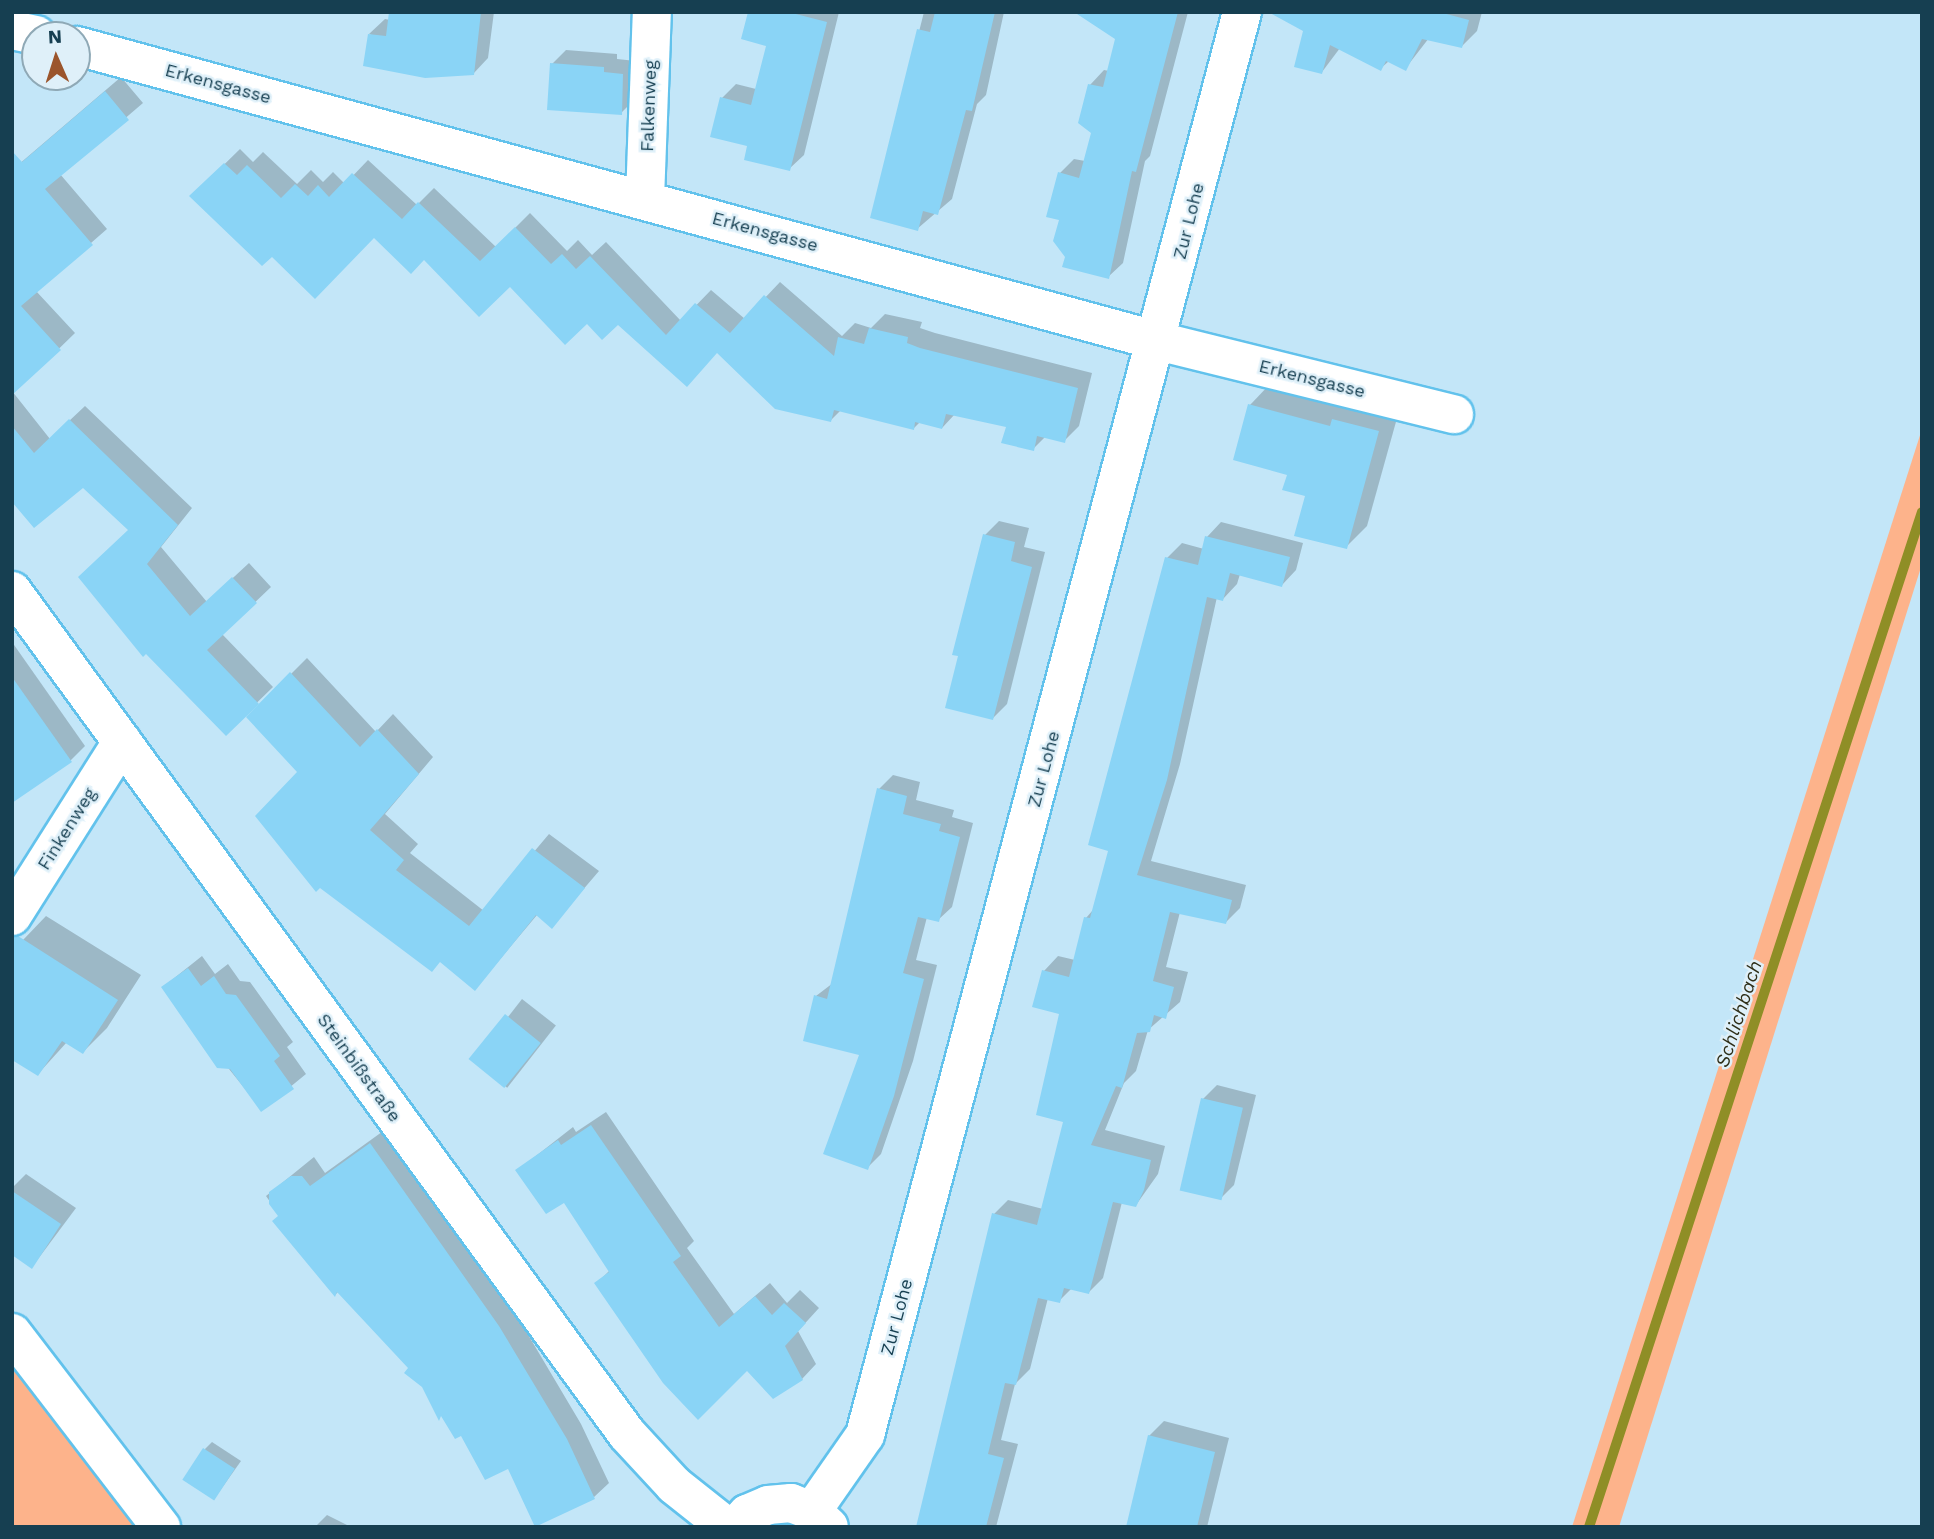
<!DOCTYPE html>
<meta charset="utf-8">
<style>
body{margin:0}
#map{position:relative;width:1934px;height:1539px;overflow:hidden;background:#c3e6f8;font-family:"Work Sans",sans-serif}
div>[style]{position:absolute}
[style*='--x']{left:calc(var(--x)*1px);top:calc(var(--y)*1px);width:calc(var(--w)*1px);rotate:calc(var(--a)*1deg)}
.green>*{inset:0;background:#fdb38b}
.shadow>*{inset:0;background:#0003;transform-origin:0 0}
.stream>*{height:10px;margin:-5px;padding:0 5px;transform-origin:5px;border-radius:5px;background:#8f8e26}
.building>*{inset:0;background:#8ad4f6;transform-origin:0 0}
.roads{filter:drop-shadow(2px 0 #62c2ec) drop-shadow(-2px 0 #62c2ec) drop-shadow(0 2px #62c2ec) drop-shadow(0 -2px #62c2ec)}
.minor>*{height:38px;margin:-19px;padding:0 19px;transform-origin:19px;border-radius:19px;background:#fff}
.tertiary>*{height:38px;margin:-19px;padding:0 19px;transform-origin:19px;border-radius:19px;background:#fff}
span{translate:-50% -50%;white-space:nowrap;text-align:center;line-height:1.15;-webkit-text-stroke:5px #dff0f9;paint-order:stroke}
.street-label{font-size:18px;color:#163f51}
.water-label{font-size:19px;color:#2f2f19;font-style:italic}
.frame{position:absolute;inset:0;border:14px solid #163f51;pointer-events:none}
.north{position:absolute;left:21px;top:21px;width:70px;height:70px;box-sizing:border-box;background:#dff0f9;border:2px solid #8fa9b6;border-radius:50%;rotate:357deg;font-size:19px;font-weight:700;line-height:28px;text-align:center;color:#163f51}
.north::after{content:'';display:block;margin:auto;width:24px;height:32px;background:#9b552c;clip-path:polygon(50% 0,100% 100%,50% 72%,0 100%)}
</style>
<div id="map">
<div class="green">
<i style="clip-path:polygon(1922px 429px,1922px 564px,1619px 1527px,1572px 1527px)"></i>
<i style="clip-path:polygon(12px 1346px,151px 1527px,12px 1527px)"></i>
</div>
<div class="shadow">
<i style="clip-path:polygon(391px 12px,494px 12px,488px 58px,473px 74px,369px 34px,385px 19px,390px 20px)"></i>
<i style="clip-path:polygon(749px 12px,839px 12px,804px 155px,789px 169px,749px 145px,722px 98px,736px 84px,756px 89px,768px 44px)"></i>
<i style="clip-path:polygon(924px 12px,1004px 12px,986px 95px,977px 104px,952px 199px,917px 229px,872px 217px)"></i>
<i style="clip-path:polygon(1108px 12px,1188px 12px,1150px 156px,1145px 161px,1123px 263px,1108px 277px,1067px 257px,1060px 173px,1074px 159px,1085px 161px,1093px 133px,1090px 85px,1104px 70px,1109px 71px,1117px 38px)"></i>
<i style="clip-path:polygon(1308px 12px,1482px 12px,1477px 31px,1462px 46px,1429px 38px,1405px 69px,1389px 61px,1380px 69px,1340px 48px,1322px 72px)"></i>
<i style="clip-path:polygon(566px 50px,617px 54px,617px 59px,636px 61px,635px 99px,621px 113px,552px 64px)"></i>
<i style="clip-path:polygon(121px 77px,143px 103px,60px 174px,107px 229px,36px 291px,75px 333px,35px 372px,12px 346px,18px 165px)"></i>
<i style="clip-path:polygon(240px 149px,253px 162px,263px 152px,297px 184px,311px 170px,323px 182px,333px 172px,345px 184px,368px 160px,417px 205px,434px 188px,496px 247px,530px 213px,567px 251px,578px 240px,592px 255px,606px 242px,681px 321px,711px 290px,745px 319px,780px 282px,842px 336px,855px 323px,871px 328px,885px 314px,922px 322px,920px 328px,935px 333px,1092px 373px,1079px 426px,1064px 441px,1046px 436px,1033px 449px,1008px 425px,955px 414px,942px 428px,920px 422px,914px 428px,841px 410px,830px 421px,718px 351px,618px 323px,587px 322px,510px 285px,424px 258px,374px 236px,272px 254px,192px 196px)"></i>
<i style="clip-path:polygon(1270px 384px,1399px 411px,1367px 526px,1346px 547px,1289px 473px,1250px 405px)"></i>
<i style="clip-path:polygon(12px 391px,50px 439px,85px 406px,192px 508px,161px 547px,207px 602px,249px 563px,271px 587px,222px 634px,273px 687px,226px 733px,130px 529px,83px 486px,12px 499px)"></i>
<i style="clip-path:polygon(999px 521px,1029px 528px,1024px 547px,1045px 552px,1007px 704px,993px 718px,985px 535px)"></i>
<i style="clip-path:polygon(1221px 522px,1303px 543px,1296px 570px,1282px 585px,1240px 574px,1237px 584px,1223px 599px,1217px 597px,1180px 764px,1151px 861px,1246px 885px,1240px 908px,1226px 922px,1180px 912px,1166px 967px,1188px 972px,1180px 1002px,1148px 1030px,1136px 1071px,1124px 1083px,1105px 1130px,1165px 1146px,1158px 1174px,1136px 1205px,1122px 1202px,1103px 1278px,1088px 1293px,1072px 1288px,1059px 1301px,1048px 1298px,1030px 1369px,1015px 1384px,1001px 1440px,1018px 1444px,996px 1527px,918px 1527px,994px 1214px,1008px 1200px,1043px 1209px,1066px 1121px,1061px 1013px,1044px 971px,1058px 956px,1075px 960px,1086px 918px,1093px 910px,1110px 849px,1167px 558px,1182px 543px,1204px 549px,1207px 537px)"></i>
<i style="clip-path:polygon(12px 642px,85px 746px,71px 760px,12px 785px)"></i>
<i style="clip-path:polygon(307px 658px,376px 732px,393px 714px,433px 757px,385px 814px,418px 844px,410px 853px,484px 911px,549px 834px,599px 871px,552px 926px,537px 915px,475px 989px,300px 772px,248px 717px)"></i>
<i style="clip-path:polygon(893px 775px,920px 782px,916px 800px,954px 810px,952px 817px,973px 823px,952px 907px,938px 920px,927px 917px,916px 960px,937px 965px,913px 1061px,881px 1154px,867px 1168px,861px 1054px,816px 996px,833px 983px,879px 789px)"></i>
<i style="clip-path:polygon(46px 916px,141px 975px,107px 1028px,83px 1052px,67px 1042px,38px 1074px,23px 940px)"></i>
<i style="clip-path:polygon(202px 956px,215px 974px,228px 964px,240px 981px,250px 982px,293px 1042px,287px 1047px,306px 1074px,262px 1110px,163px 987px)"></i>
<i style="left:522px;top:999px;width:43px;height:79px;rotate:38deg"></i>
<i style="clip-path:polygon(1217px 1085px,1256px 1095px,1234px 1185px,1220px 1199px,1203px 1099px)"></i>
<i style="clip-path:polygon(606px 1112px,694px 1241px,687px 1248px,734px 1314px,770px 1283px,787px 1303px,800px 1290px,819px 1308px,798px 1331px,816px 1364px,802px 1379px,597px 1283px,610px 1270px,564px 1200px,518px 1170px,573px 1127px,576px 1132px)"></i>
<i style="clip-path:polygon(386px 1129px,514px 1311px,581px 1424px,609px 1483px,594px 1497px,461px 1434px,411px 1367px,339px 1291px,335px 1295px,266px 1196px,314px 1157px,325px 1173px)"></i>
<i style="clip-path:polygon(26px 1174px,76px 1208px,32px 1267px,12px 1253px,12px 1188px)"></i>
<i style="clip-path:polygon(1164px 1421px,1229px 1438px,1207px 1527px,1127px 1527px,1149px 1436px)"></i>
<i style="clip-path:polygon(212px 1442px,241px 1461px,214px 1499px,205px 1449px)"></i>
<i style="clip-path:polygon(327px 1515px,351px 1527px,315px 1527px)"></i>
</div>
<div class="stream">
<i style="--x:1589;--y:1527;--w:1068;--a:-71.84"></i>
</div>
<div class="building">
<i style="clip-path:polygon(389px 12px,481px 12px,474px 75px,425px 78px,363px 66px,368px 34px,386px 36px)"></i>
<i style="clip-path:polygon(748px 12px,788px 12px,827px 22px,790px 171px,744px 160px,747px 146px,710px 137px,720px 97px,751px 105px,766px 46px,741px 39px)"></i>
<i style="clip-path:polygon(935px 12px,995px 12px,972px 111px,966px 110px,938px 215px,923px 211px,918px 231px,870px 218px,917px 29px,930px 32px)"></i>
<i style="clip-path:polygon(1074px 12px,1178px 12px,1136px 172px,1132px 171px,1109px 279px,1062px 267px,1065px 257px,1053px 241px,1059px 220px,1046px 217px,1058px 172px,1079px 178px,1091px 133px,1078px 123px,1088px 84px,1103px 87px,1115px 39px)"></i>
<i style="clip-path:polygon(1268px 12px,1439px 12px,1469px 20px,1462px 48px,1422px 39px,1406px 71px,1386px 61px,1381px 71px,1330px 45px,1322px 74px,1294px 67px,1303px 31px)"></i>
<i style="clip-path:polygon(550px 63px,604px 67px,604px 72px,623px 74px,622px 115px,547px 110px)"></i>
<i style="clip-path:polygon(105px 91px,129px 120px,45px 189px,93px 245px,21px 306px,61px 350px,12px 395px,12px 151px,22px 162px)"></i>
<i style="clip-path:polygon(224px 163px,237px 175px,247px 165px,281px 198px,295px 184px,308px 196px,318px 185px,329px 197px,352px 173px,402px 219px,418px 202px,480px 261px,515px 227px,551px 264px,562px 254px,576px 269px,590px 256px,666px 335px,695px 303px,730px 333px,764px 295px,834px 356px,838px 337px,864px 344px,869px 328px,908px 337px,907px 343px,920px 348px,1078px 388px,1065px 443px,1037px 436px,1034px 451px,1001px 443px,1006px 427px,946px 414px,942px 429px,915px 422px,914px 430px,834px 410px,831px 422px,775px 409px,717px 353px,687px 387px,618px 325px,602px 340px,587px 324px,565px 345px,510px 287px,479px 317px,424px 260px,411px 274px,374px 238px,315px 299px,272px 257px,262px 266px,189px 196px)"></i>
<i style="clip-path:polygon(1248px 404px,1330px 426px,1332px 419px,1379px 431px,1347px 549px,1294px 536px,1305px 496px,1282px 490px,1287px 475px,1233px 460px)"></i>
<i style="clip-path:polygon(69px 419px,178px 525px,147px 564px,190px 616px,232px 577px,257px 603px,207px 650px,259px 704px,226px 736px,146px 654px,143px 657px,78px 577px,128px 530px,83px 488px,34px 528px,12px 502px,12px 426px,34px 453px)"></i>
<i style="clip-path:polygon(983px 534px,1015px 542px,1011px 561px,1032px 567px,993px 720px,945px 708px,958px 656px,952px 655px)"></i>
<i style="clip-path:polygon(1205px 536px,1290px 557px,1282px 587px,1230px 573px,1223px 601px,1207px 597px,1167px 780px,1137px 875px,1232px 900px,1226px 924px,1170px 912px,1153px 981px,1174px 987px,1166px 1019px,1154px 1015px,1150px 1032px,1137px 1033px,1122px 1088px,1116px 1086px,1091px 1145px,1151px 1160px,1144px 1190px,1136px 1207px,1113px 1202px,1089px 1294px,1064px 1288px,1060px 1303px,1038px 1298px,1016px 1385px,1005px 1383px,988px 1454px,1004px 1458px,986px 1527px,916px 1527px,992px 1213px,1037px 1225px,1063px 1122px,1036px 1115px,1059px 1014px,1032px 1007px,1042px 970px,1069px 977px,1084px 917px,1090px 918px,1108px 851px,1088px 845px,1165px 557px,1198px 565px)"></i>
<i style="clip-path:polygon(290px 672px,360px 747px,377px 729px,419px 774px,370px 830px,404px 860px,396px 870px,469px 926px,532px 848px,585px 888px,552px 929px,536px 915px,475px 991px,440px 962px,432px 972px,320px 888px,316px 892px,255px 816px,297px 772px,246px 717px)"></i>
<i style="clip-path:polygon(12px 677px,72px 762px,12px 803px)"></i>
<i style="clip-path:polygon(877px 788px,907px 796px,903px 814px,941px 824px,939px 831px,960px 837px,939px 922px,918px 917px,903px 973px,924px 979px,894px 1096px,868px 1170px,823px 1154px,859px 1055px,803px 1041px,814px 995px,827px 999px)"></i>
<i style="clip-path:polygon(18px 936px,118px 1000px,83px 1054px,62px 1041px,38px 1076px,12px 1060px,12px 938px)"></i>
<i style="clip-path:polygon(188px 968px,201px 986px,214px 976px,226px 994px,236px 995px,280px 1056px,274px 1061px,294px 1089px,261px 1112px,230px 1069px,217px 1068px,161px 987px)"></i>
<i style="left:505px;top:1014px;width:46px;height:58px;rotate:39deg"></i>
<i style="left:1201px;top:1098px;width:43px;height:95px;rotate:13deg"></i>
<i style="clip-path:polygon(591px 1125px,681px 1256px,673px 1262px,719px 1327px,755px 1296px,772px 1315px,784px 1303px,806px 1323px,785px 1346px,803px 1380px,773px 1399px,747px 1371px,698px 1420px,663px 1383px,594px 1283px,609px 1272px,564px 1203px,546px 1214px,515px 1170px,558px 1140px,561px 1145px)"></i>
<i style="clip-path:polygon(370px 1143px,499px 1326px,567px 1439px,595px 1499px,535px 1527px,508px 1469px,485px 1480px,461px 1436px,455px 1439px,441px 1416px,439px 1421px,422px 1387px,404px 1373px,408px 1368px,337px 1292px,335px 1297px,272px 1221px,278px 1216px,269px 1204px,269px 1192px,291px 1176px,302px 1176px,310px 1186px)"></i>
<i style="clip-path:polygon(12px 1191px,61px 1224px,32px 1269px,12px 1255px)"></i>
<i style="clip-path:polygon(1148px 1435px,1215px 1452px,1197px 1527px,1126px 1527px)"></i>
<i style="left:203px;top:1448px;width:38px;height:38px;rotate:33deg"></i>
</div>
<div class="roads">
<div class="minor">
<i style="--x:12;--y:30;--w:25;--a:12"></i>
<i style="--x:77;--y:46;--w:1121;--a:15.26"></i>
<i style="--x:1158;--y:341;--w:305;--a:13.9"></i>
<i style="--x:645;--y:199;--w:187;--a:-87.9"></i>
<i style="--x:12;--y:916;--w:206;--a:-57.7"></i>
<i style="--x:12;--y:1333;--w:245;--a:52.5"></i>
<i style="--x:812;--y:1511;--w:93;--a:-55.1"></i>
<i style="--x:865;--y:1435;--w:1472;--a:-75.16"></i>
</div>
<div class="tertiary">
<i style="--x:12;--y:591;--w:1043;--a:53.89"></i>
<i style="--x:627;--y:1434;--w:69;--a:47.3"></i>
<i style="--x:674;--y:1485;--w:68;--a:38.4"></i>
<i style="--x:735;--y:1527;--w:18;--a:-47"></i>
<i style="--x:747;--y:1514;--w:23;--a:-23"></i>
<i style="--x:768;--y:1505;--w:23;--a:-5"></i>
<i style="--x:791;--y:1503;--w:22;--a:21"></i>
<i style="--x:812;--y:1511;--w:23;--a:43"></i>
</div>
</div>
<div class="street-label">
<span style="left:218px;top:84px;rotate:15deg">Erkensgasse</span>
<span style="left:649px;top:106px;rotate:-88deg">Falkenweg</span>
<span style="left:1189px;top:221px;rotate:-76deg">Zur Lohe</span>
<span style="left:765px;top:232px;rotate:15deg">Erkensgasse</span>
<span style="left:1312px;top:379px;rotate:14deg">Erkensgasse</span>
<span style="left:1044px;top:769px;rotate:-75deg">Zur Lohe</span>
<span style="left:67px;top:829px;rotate:-58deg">Finkenweg</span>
<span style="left:359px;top:1068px;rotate:54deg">Steinbißstraße</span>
<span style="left:897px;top:1317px;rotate:-75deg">Zur Lohe</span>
</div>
<div class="water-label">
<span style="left:1739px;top:1014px;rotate:-72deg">Schlichbach</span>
</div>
<div class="frame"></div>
<div class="north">N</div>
</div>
